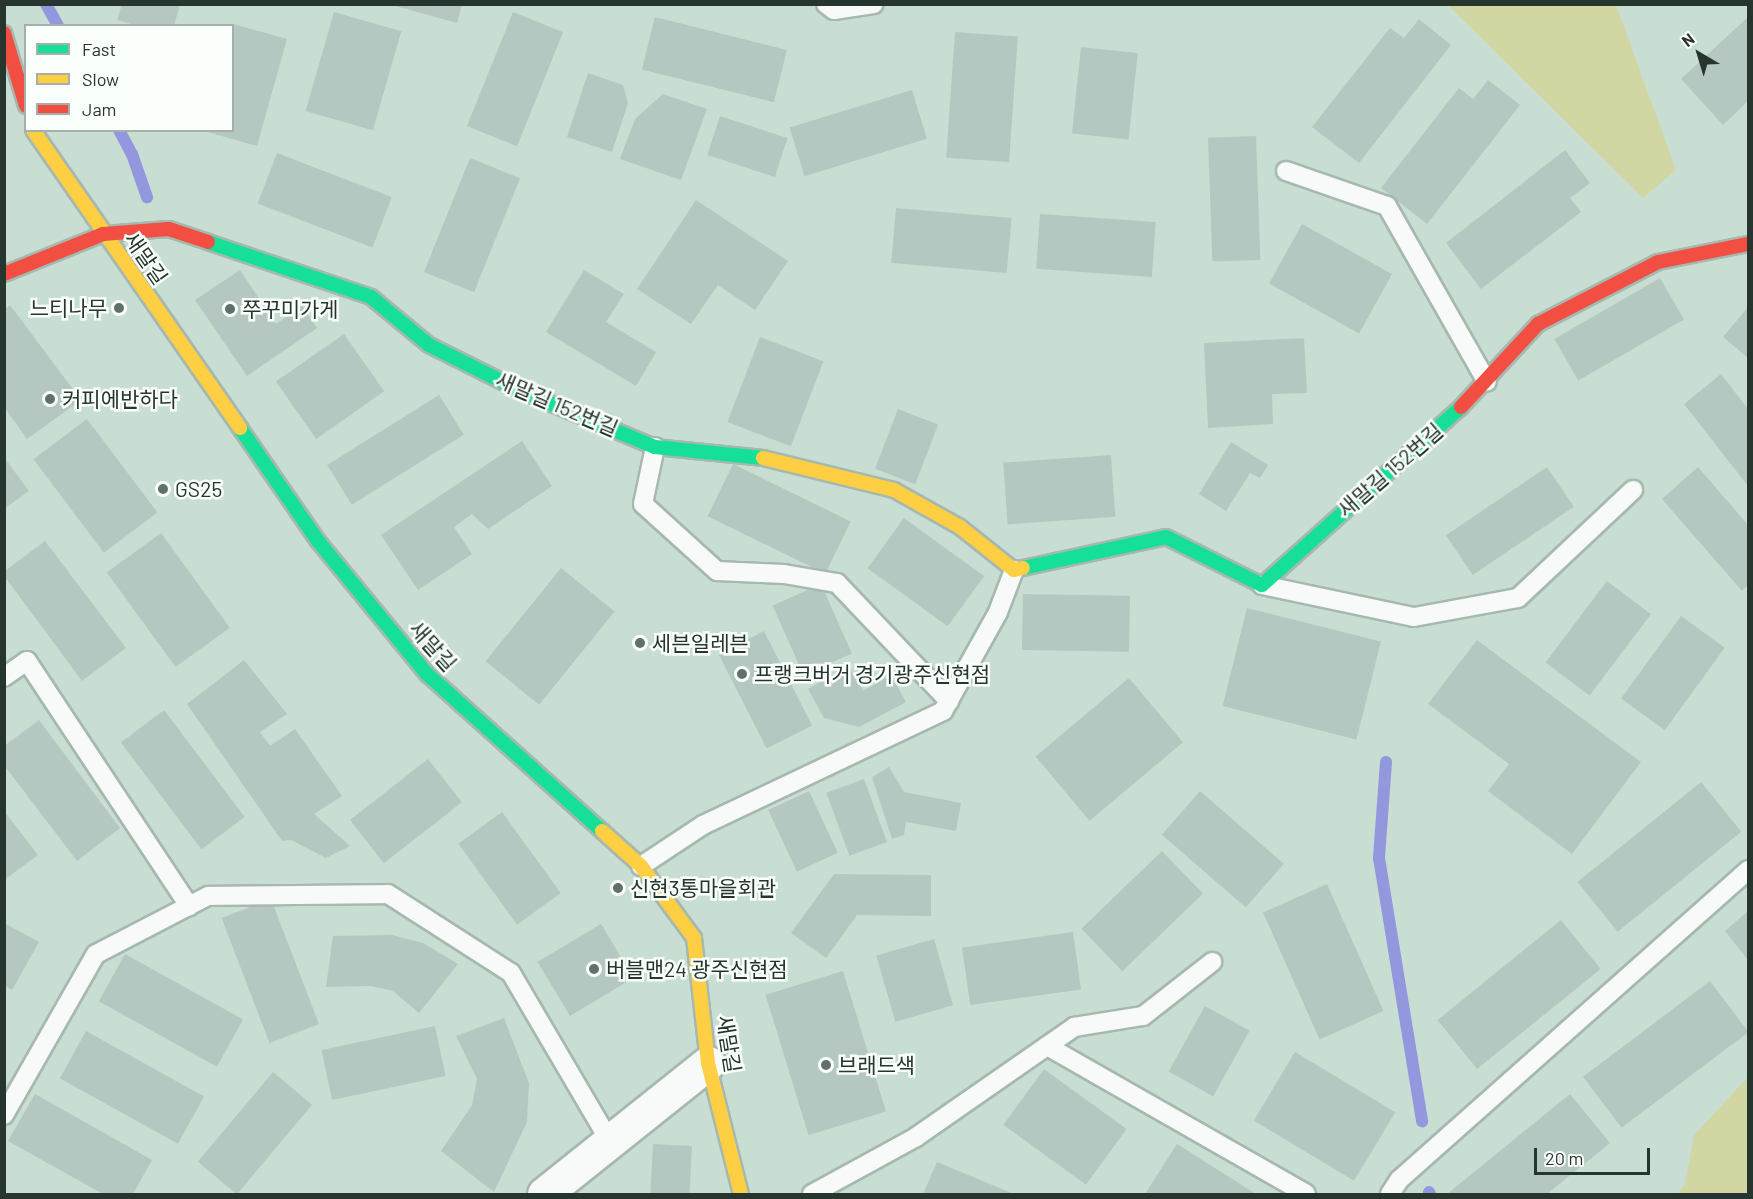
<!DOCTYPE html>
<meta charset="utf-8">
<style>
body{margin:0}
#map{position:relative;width:1753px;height:1199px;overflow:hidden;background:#c8ded3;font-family:Barlow,"Noto Sans KR",sans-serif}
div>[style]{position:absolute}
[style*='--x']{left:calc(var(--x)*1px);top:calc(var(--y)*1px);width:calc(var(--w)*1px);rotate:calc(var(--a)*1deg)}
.green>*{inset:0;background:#d2d6a3}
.stream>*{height:12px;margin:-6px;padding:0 6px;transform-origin:6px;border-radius:6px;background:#9397de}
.building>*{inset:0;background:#b5c7c1;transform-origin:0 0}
.roads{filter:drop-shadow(2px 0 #a6b8af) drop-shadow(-2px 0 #a6b8af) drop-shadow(0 2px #a6b8af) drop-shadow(0 -2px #a6b8af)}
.lane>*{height:18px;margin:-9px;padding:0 9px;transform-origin:9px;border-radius:9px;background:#f7faf8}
.street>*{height:33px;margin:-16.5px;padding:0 16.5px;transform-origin:16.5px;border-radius:16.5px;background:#f7faf8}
.fast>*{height:14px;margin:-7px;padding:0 7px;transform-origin:7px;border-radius:7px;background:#16e098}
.slow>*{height:14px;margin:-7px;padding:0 7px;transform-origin:7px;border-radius:7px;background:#ffcf43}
.jam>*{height:14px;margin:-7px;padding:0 7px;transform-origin:7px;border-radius:7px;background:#f24e42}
.dots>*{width:16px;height:16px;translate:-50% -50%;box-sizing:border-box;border:3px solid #fbfffc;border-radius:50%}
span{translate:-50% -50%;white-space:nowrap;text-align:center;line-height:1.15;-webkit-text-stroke:5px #fbfffc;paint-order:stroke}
.street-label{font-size:21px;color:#26362e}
.poi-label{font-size:21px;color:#26362e}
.right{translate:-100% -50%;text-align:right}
.left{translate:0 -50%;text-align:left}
.frame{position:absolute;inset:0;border:6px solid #26362e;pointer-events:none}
.legend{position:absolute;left:24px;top:24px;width:210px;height:108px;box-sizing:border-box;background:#fbfffc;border:2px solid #a6afaa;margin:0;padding:8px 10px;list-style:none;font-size:18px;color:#26362e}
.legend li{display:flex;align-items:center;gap:12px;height:30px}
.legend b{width:30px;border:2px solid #a6afaa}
.north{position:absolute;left:1669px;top:24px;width:60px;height:60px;-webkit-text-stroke:4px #fbfffc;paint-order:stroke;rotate:322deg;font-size:16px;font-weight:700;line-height:24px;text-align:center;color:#26362e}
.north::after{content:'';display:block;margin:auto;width:21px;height:27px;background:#26362e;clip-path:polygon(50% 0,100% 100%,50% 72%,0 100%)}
.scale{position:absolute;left:1534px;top:1148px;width:116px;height:27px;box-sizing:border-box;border:3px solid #26362e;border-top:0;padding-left:8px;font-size:18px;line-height:21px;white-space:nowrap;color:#26362e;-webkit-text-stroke:4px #fbfffc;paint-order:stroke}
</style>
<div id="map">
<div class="green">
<i style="clip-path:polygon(1448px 5px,1616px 5px,1676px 170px,1643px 198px)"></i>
<i style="clip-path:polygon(1748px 1077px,1748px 1194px,1678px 1194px,1685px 1184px,1694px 1135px)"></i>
</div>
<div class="stream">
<i style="--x:46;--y:4;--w:25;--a:61"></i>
<i style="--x:119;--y:130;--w:27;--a:62"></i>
<i style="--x:132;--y:154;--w:46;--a:70.8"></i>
<i style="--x:1386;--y:762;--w:96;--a:94.2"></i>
<i style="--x:1379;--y:858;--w:267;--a:80.7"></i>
<i style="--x:1429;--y:1192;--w:2;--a:63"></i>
</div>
<div class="building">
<i style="clip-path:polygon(122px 4px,180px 4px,174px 26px,138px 26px,117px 20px)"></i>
<i style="clip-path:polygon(388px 4px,462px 4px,457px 23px)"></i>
<i style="left:334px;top:12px;width:70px;height:103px;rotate:16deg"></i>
<i style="left:513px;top:12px;width:54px;height:123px;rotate:22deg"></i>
<i style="left:655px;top:17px;width:136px;height:54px;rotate:14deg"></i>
<i style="clip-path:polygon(1748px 17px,1748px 101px,1723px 125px,1681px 79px)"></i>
<i style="clip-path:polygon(1419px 19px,1451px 45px,1359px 163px,1312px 127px,1390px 28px,1404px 38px)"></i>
<i style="clip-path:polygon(233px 24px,287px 39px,257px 146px,204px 131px,232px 130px)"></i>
<i style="left:955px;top:32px;width:63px;height:126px;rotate:4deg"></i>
<i style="left:1081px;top:47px;width:57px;height:87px;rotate:6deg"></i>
<i style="clip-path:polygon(588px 73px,623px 85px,628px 103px,612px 152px,567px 137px)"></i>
<i style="clip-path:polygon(1488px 80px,1520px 105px,1427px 224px,1381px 188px,1459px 88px,1473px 99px)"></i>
<i style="left:912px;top:90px;width:51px;height:128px;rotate:73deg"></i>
<i style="clip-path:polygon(663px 94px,707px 109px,681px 180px,620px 159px,635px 119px)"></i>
<i style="left:720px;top:116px;width:71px;height:41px;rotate:18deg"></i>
<i style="left:1256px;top:136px;width:124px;height:48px;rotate:88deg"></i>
<i style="clip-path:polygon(1565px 150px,1590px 183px,1570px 198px,1581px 212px,1481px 289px,1446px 243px)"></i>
<i style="left:277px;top:153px;width:123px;height:54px;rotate:21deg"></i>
<i style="left:470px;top:158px;width:54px;height:123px;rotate:22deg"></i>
<i style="clip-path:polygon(696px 200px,788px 261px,755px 310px,718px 285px,691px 324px,637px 289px)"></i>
<i style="left:896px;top:208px;width:116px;height:55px;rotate:5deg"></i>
<i style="left:1040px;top:214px;width:116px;height:55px;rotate:4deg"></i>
<i style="left:1302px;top:224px;width:103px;height:68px;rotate:29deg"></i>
<i style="clip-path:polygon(240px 270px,276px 324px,302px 306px,317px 328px,247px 376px,195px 300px)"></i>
<i style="clip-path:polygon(584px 270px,624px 294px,606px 322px,656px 352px,636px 386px,546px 332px)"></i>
<i style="left:1660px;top:278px;width:48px;height:122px;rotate:60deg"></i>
<i style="clip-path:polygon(10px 305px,81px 400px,27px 439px,4px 407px,4px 310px)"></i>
<i style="clip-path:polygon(1748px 307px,1748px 358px,1723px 337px)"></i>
<i style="left:344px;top:334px;width:70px;height:83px;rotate:55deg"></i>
<i style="left:760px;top:337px;width:68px;height:91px;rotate:21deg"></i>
<i style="clip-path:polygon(1304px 338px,1307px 393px,1272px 394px,1273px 424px,1208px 428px,1204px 343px)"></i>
<i style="clip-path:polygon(1721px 374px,1748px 409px,1748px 486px,1684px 404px)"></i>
<i style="left:439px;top:395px;width:47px;height:132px;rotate:58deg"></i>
<i style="left:898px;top:409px;width:43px;height:64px;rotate:21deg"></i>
<i style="left:87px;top:419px;width:117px;height:67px;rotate:53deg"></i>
<i style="clip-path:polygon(522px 441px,552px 486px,488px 529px,472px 514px,454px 527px,472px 554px,418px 590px,381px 535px)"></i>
<i style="clip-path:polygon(1231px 442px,1268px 465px,1260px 478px,1250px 473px,1226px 511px,1199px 494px)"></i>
<i style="left:1111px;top:455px;width:62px;height:108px;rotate:86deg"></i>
<i style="clip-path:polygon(4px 457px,29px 491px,4px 509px)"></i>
<i style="left:733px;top:464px;width:131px;height:58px;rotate:26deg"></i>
<i style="left:1547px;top:467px;width:48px;height:122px;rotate:56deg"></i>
<i style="clip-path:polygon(1698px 467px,1748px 525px,1748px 585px,1742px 591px,1662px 499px)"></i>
<i style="left:904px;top:518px;width:99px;height:62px;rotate:36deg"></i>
<i style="left:161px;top:533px;width:117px;height:67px;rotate:54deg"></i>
<i style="clip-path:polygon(45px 541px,126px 648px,82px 681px,5px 577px,5px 571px)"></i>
<i style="left:561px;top:568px;width:69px;height:120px;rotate:39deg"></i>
<i style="left:1607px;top:581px;width:55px;height:102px;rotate:37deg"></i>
<i style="left:821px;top:584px;width:76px;height:53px;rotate:66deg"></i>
<i style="left:1023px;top:594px;width:107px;height:56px;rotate:1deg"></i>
<i style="left:1247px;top:608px;width:138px;height:101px;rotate:14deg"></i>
<i style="left:1681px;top:616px;width:54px;height:102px;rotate:36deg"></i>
<i style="left:764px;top:631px;width:106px;height:51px;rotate:63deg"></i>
<i style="clip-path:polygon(1477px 640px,1641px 762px,1572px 854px,1488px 791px,1509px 764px,1428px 704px)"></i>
<i style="clip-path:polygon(244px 660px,287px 714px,260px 732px,270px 746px,295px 729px,342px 796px,314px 814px,350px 846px,326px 858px,291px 840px,282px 841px,187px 704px)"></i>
<i style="clip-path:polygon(849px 666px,863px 691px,891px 675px,906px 702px,859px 727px,824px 718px,808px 689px)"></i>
<i style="left:1129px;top:678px;width:84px;height:122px;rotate:50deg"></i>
<i style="left:164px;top:710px;width:134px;height:54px;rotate:53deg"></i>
<i style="clip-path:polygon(39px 720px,120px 828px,77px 861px,4px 765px,4px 746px)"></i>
<i style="left:428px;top:759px;width:55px;height:99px;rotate:52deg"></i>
<i style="clip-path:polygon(889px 767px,904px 792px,961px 803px,956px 831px,906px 822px,904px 835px,892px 839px,872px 777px)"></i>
<i style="left:864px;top:779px;width:67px;height:40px;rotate:70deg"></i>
<i style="left:1701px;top:782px;width:64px;height:159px;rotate:51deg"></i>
<i style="left:809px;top:791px;width:68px;height:45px;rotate:65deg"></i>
<i style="left:1200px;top:791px;width:111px;height:58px;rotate:41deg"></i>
<i style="clip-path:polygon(4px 811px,38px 855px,4px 880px)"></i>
<i style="left:502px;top:812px;width:100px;height:54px;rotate:54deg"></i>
<i style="left:1162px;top:851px;width:59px;height:112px;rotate:46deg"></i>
<i style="clip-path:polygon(834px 874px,931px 875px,931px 916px,857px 915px,826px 958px,791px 933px)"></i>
<i style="left:1327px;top:884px;width:139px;height:70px;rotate:66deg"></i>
<i style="left:271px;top:899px;width:134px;height:53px;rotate:69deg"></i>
<i style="clip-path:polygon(1748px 911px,1748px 960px,1725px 931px)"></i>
<i style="left:1561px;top:920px;width:63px;height:159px;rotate:51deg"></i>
<i style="clip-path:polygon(4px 923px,39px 942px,12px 990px,4px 985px)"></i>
<i style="left:601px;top:924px;width:63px;height:74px;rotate:59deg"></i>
<i style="left:1073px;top:932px;width:58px;height:112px;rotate:82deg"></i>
<i style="clip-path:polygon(392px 935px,423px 943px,458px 964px,419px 1013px,393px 991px,371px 986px,326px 987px,333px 936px)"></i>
<i style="left:934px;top:939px;width:69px;height:60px;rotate:74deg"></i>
<i style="left:125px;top:954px;width:135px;height:54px;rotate:29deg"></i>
<i style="left:843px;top:971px;width:147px;height:81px;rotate:73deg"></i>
<i style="left:1710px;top:981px;width:64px;height:159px;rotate:53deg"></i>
<i style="left:1205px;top:1006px;width:51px;height:75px;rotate:29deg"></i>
<i style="clip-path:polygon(504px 1018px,529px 1083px,527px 1122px,494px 1192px,441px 1151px,472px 1105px,477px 1079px,456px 1036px)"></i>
<i style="left:435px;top:1026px;width:51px;height:116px;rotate:78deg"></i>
<i style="left:86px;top:1031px;width:135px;height:54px;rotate:29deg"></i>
<i style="left:1295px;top:1052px;width:117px;height:80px;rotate:31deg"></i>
<i style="left:1044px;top:1069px;width:102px;height:69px;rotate:36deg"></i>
<i style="left:273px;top:1072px;width:51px;height:117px;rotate:40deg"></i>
<i style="clip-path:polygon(35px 1094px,152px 1160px,133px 1194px,103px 1194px,8px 1141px)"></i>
<i style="clip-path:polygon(1570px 1094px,1610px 1143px,1547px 1194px,1447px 1194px)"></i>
<i style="left:653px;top:1144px;width:39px;height:50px;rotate:3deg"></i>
<i style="clip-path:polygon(1177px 1144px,1256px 1194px,1145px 1194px)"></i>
<i style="clip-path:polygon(937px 1162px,1014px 1194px,923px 1194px)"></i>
</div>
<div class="roads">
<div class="lane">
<i style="--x:826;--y:4;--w:10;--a:37"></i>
<i style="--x:834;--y:10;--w:40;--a:-8.5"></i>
<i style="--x:1286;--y:171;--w:107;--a:19.1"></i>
<i style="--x:1387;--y:206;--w:202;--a:60.4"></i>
<i style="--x:655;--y:447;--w:58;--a:101.9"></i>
<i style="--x:643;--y:504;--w:100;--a:42.2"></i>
<i style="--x:717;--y:571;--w:67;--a:2.6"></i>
<i style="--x:784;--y:574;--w:54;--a:9.6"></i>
<i style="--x:837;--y:583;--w:163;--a:46.5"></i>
<i style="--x:1262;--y:585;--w:155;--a:11.9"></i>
<i style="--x:1414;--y:617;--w:106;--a:-10.4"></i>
<i style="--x:1518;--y:598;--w:158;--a:-43.2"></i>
<i style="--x:4;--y:677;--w:28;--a:-35"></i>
<i style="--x:27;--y:661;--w:294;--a:56.5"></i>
<i style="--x:641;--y:866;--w:74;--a:-33.5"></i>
<i style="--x:703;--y:825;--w:266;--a:-25.4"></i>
<i style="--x:943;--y:711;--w:113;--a:-60.9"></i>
<i style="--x:998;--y:612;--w:45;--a:-69.1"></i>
<i style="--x:1047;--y:1046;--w:298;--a:29.7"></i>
<i style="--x:4;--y:1115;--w:185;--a:-60.3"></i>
<i style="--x:96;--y:954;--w:126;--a:-27.4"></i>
<i style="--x:208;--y:896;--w:180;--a:-0.6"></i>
<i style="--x:388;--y:894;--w:146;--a:32.7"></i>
<i style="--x:511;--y:973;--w:196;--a:59.6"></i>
<i style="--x:812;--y:1194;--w:119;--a:-28.7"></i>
<i style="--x:916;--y:1137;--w:193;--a:-34.8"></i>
<i style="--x:1074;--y:1027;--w:70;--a:-9.1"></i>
<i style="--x:1143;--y:1016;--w:88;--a:-38"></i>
<i style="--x:1390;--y:1194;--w:17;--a:-57"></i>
<i style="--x:1399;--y:1180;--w:467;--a:-41.6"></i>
</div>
<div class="street">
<i style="--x:544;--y:1194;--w:210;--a:-38.6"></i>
</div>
<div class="fast">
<i style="--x:208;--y:242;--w:172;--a:18.6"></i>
<i style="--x:371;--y:297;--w:75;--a:39.6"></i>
<i style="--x:429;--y:345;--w:103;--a:26.6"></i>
<i style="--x:521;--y:391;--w:145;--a:22.7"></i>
<i style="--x:655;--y:447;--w:109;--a:5.8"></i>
<i style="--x:240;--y:428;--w:137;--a:55.4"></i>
<i style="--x:318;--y:541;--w:172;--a:50.7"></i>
<i style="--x:427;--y:674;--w:235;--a:41.9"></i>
<i style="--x:1023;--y:568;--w:146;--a:-12.2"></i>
<i style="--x:1166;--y:537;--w:107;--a:26.6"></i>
<i style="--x:1262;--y:585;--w:267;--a:-41.8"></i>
</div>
<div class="slow">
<i style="--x:33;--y:130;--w:363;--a:55.2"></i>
<i style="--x:763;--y:458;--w:135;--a:13.7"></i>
<i style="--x:894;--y:490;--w:76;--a:29.3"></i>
<i style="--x:960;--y:527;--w:69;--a:38.5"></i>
<i style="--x:1014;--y:570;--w:9;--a:-13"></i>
<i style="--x:602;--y:831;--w:52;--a:41.9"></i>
<i style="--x:641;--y:866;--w:89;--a:53.6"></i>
<i style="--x:694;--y:938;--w:126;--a:83.6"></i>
<i style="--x:708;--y:1063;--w:135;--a:75.9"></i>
</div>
<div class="jam">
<i style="--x:4;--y:33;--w:76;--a:73.2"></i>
<i style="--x:4;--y:274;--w:107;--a:-22"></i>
<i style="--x:103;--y:234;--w:66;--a:-4.3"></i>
<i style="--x:169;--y:229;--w:41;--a:18.4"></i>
<i style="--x:1461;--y:407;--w:113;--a:-47.1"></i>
<i style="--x:1538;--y:324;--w:135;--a:-27.3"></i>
<i style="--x:1658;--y:262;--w:92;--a:-11.3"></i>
</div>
</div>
<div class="dots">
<i style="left:119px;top:308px;background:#5f7168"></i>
<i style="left:230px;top:309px;background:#5f7168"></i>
<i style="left:50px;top:399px;background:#5f7168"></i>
<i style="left:163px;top:489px;background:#5f7168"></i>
<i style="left:640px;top:643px;background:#5f7168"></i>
<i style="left:742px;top:674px;background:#5f7168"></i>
<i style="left:618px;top:888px;background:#5f7168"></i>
<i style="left:594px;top:969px;background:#5f7168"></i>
<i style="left:826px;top:1065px;background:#5f7168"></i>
</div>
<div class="street-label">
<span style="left:146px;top:258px;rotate:55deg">새말길</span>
<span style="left:557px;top:404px;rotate:23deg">새말길 152번길</span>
<span style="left:1390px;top:470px;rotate:-41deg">새말길 152번길</span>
<span style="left:433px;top:646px;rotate:48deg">새말길</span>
<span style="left:729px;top:1044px;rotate:81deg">새말길</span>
</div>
<div class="poi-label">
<span class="right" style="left:107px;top:308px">느티나무</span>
<span class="left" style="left:242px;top:309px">쭈꾸미가게</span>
<span class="left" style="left:62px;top:399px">커피에반하다</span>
<span class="left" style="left:175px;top:489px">GS25</span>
<span class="left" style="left:652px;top:643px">세븐일레븐</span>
<span class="left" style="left:754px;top:674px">프랭크버거 경기광주신현점</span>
<span class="left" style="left:630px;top:888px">신현3통마을회관</span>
<span class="left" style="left:606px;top:969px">버블맨24 광주신현점</span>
<span class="left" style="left:838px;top:1065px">브래드색</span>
</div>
<div class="frame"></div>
<ul class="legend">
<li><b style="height:8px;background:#16e098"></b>Fast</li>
<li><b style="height:8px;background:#ffcf43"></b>Slow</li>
<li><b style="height:8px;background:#f24e42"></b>Jam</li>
</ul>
<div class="north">N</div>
<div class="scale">20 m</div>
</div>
